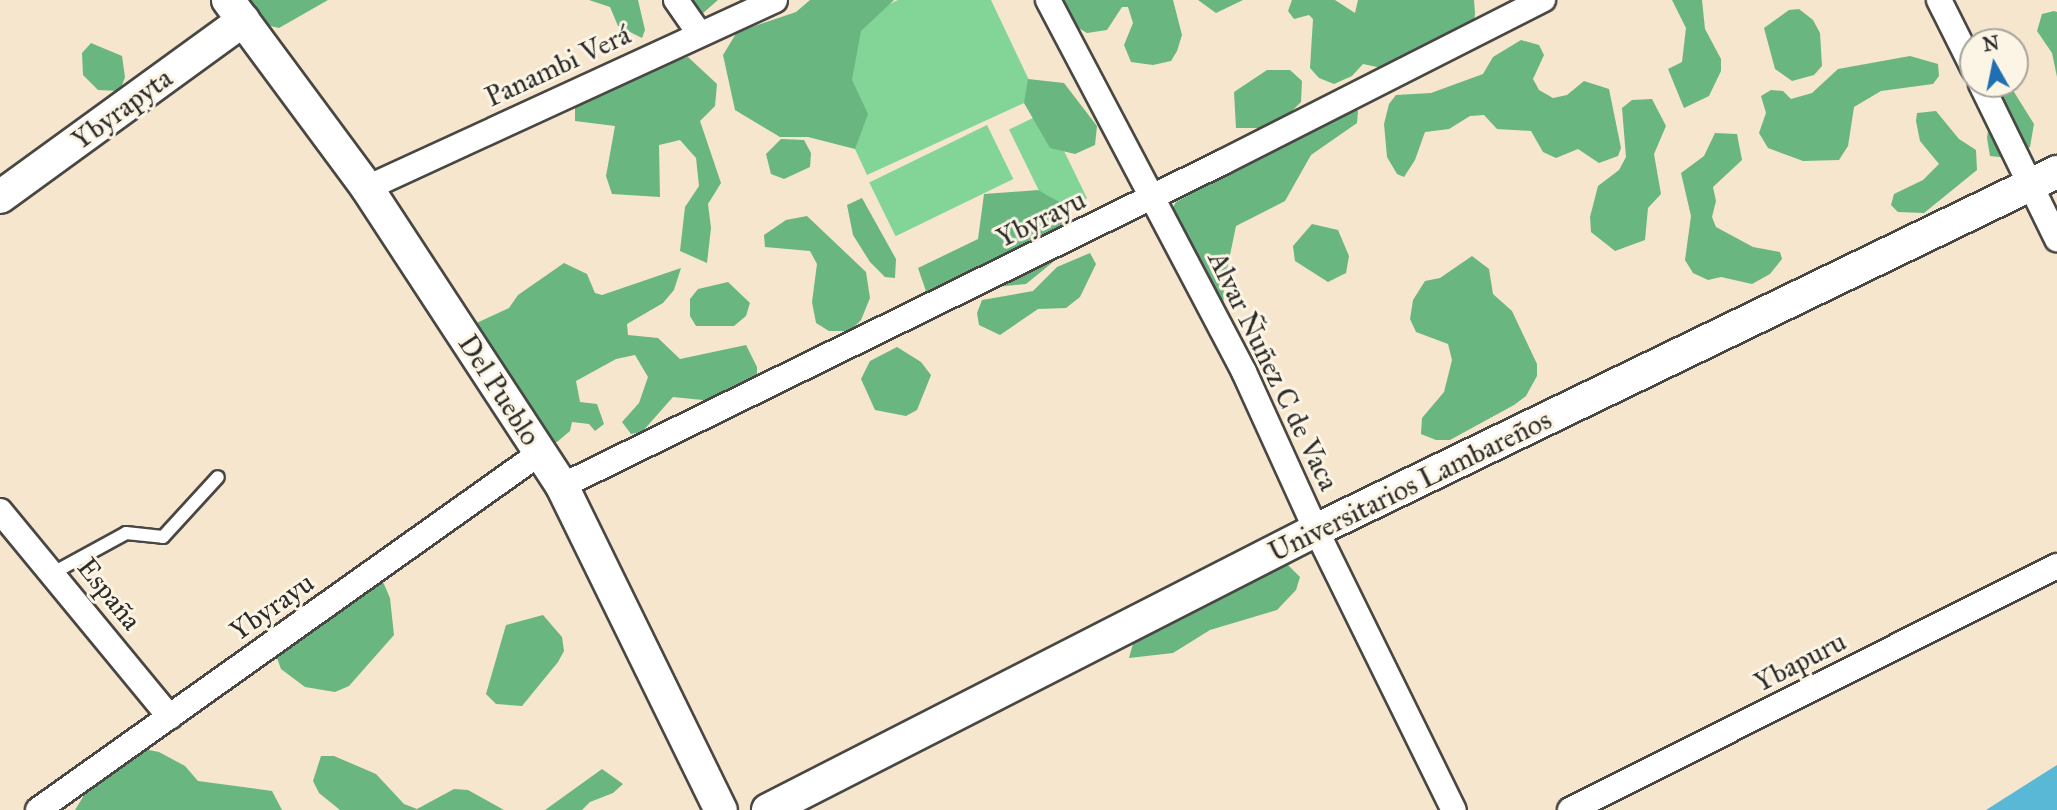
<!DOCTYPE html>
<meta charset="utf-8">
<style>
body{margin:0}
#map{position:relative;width:2057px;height:810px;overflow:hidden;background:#f6e6cd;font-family:"IM FELL Great Primer",serif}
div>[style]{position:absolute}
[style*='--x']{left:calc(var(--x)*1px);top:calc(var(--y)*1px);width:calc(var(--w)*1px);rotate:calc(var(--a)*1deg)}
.green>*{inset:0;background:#82d597;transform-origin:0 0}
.forest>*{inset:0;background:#69b680}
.water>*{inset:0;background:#58b8d6}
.roads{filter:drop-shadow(2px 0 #494743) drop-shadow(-2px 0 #494743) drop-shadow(0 2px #494743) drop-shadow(0 -2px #494743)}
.service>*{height:12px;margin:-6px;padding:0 6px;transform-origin:6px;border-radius:6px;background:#fff}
.minor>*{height:24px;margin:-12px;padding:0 12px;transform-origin:12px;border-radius:12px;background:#fff}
.tertiary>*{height:32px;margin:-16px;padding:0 16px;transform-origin:16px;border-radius:16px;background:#fff}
span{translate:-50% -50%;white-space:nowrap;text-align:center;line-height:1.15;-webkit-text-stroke:6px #fcf5e5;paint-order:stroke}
.street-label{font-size:28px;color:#2b2b2b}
.north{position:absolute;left:1959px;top:28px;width:70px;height:70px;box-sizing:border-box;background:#fcf5e5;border:2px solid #a8a49b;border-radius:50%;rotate:351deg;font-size:19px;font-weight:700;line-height:28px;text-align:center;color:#2b2b2b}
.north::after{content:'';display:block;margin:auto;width:24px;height:32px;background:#1f6fb2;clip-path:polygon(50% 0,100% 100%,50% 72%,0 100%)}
</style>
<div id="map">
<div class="green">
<i style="clip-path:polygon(898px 0,991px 0,1037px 97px,867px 175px,806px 43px)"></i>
<i style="left:1045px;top:112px;width:96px;height:40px;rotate:64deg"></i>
<i style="left:987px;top:125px;width:60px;height:131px;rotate:64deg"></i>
</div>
<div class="forest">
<i style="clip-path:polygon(235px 0,328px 0,279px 28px,248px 21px)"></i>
<i style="clip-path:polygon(589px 0,638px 0,645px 30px,642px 38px,618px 26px,610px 7px)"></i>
<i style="clip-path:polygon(685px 0,718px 0,702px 14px)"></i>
<i style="clip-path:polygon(810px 0,894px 0,861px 31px,852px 80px,868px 114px,855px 149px,808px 137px,780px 137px,735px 110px,723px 55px,737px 32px,796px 12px)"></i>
<i style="clip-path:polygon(1057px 0,1173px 0,1182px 35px,1177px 51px,1171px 61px,1153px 65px,1131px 62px,1124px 45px,1133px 23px,1128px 7px,1122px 7px,1107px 30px,1087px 33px,1070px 23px)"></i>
<i style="clip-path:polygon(1198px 0,1243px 0,1216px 13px)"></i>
<i style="clip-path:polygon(1292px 0,1335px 0,1355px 13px,1358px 0,1474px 0,1475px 13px,1474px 25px,1431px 41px,1391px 70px,1363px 64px,1352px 76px,1334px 84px,1319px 78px,1310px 68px,1313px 19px,1309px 15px,1294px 19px,1288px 11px)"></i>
<i style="clip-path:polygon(1672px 0,1702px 0,1705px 29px,1721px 59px,1721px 71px,1709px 96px,1684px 108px,1668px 69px,1682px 62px,1686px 28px)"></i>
<i style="clip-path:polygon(1799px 9px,1813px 20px,1820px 33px,1822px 66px,1814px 75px,1792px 81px,1775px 69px,1764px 28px,1789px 10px)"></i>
<i style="clip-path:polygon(2054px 11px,2057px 12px,2057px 77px,2052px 53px,2037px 31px,2042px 14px)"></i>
<i style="clip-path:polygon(1521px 40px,1539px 45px,1544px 55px,1533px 79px,1539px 90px,1553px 98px,1567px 95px,1584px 81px,1609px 89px,1621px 148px,1618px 156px,1599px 163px,1578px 149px,1556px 158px,1543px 152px,1531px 131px,1497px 129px,1484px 115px,1470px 116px,1449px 129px,1425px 132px,1415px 160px,1404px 177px,1397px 174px,1387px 157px,1384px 124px,1389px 104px,1396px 95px,1431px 93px,1483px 74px,1493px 57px)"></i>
<i style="clip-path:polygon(91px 43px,122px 56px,125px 77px,120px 91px,98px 90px,83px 75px,82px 53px)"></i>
<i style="clip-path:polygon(1910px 56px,1938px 64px,1939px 76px,1933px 84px,1881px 91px,1854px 107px,1848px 146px,1839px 160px,1803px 161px,1768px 148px,1759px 133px,1766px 113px,1761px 96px,1771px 90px,1783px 91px,1791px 99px,1812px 93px,1838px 69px)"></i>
<i style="clip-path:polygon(688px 57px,717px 84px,715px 106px,700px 121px,721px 183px,708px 204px,711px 228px,707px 263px,680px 251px,685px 207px,699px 186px,696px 158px,680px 140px,659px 145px,660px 197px,612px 194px,606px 176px,615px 126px,575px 121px,575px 104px,621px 78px)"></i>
<i style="clip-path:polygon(1267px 70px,1290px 70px,1302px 81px,1301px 102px,1287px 116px,1267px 128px,1236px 128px,1234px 92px)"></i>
<i style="clip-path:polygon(1973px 72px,1973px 84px,2009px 84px,2034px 124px,2030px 147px,2009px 158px,1990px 156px,1987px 138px,1992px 101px,1968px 88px)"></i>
<i style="clip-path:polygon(1028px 79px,1064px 83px,1097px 126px,1095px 145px,1075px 154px,1050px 148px,1024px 103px)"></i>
<i style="clip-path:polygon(1652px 99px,1666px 126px,1654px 154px,1661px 194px,1648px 208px,1645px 240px,1615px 251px,1591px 232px,1590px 217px,1598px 186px,1619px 170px,1626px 157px,1622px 108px,1632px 100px)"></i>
<i style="clip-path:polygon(1353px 105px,1358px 111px,1357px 123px,1311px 155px,1285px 201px,1236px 226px,1224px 284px,1223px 316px,1210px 323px,1200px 319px,1197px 304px,1158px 233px,1176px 202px)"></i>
<i style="clip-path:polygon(1936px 111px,1959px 139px,1976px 150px,1977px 170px,1924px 213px,1898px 212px,1891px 205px,1894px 194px,1923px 180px,1939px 164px,1920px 141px,1916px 121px,1917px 113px)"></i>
<i style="clip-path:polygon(1715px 133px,1737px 134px,1742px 160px,1713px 187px,1716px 201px,1712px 217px,1716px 227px,1753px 247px,1780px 252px,1782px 259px,1770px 274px,1752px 284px,1721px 277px,1708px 280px,1693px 273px,1685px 260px,1691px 216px,1681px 173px,1704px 156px)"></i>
<i style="clip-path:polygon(781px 139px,804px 140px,811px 153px,810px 167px,784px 179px,771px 174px,766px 154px)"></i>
<i style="clip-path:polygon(1038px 190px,1068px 207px,1058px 258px,1026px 284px,927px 294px,918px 268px,978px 239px,984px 194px)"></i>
<i style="clip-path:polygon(862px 198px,896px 259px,895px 278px,885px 277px,870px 262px,853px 235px,847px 205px)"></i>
<i style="clip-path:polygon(807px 216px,866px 272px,870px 298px,861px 320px,850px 331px,829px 331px,816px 323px,812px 302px,817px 264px,810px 251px,765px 247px,764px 235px,786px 220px)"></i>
<i style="clip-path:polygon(1312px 224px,1338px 230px,1349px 256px,1346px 273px,1328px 282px,1295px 261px,1293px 246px)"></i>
<i style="clip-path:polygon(1090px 253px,1096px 264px,1080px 297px,1066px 308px,1038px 309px,1000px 335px,979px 325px,977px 313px,982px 300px,1033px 291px,1057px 267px)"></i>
<i style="clip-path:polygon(1472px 256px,1489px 269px,1493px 294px,1512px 311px,1537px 364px,1537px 376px,1526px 396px,1514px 405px,1450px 440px,1436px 440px,1421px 434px,1422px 418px,1444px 392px,1452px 360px,1448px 344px,1416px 332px,1410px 319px,1413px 300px,1425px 281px,1440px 278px)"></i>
<i style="clip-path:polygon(564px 263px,587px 274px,595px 293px,602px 295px,681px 268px,674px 290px,663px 303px,627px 324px,628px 335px,658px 338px,680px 359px,746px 345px,757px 367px,757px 383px,732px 403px,673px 397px,642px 432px,631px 434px,622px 422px,639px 403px,648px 377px,635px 355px,616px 359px,576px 381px,580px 402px,597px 404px,604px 424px,595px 431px,589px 424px,572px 422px,570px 431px,557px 442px,544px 444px,470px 326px,509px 308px,518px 295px)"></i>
<i style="clip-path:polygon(728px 282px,750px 303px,746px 316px,734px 326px,696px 326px,690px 316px,690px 299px,698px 289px)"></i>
<i style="clip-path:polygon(897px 347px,921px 362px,931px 375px,917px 410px,906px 416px,875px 410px,861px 379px,870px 361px)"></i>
<i style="clip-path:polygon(1288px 565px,1300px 577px,1296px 590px,1277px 610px,1210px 630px,1173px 653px,1129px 658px,1136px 633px,1227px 585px)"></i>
<i style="clip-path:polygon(380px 575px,390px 598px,394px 635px,349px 686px,335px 692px,305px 687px,281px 669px,277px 658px,284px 647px,309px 634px,321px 625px,328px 610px)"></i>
<i style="clip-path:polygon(543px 615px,562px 637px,564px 651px,558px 662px,522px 706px,496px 704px,486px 694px,506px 625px)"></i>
<i style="clip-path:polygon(133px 747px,159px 752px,185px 766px,198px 781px,272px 791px,282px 810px,75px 810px,97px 774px)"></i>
<i style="clip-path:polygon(321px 756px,334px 756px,376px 774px,404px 804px,417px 809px,454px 789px,468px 790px,504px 810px,340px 810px,319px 793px,313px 781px)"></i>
<i style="clip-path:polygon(602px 769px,623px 784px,613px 793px,590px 802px,582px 810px,545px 810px)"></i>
</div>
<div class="water">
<i style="clip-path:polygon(2057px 765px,2057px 810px,1986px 810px)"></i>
</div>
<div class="roads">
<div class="service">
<i style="--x:53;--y:573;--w:83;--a:-28.7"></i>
<i style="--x:126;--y:533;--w:37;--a:6"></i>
<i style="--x:163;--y:537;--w:81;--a:-47.5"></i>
</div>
<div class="minor">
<i style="--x:676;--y:0;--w:40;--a:55.1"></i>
<i style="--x:1048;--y:0;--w:420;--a:62.2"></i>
<i style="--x:1244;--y:372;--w:174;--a:65.5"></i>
<i style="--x:1316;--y:530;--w:312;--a:63.8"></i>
<i style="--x:1939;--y:0;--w:76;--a:63.4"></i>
<i style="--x:1981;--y:84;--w:173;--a:63.9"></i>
<i style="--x:367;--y:188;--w:449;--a:-24.7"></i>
<i style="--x:562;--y:486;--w:736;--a:-26.11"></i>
<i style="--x:1223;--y:162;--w:359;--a:-26.9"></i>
<i style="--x:0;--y:511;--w:267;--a:50.5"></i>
<i style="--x:38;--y:810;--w:616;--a:-35.42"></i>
<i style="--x:1570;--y:810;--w:545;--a:-26.61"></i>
</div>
<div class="tertiary">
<i style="--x:228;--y:0;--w:234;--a:53.5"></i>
<i style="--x:367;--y:188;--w:356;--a:56.8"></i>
<i style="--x:562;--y:486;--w:361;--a:63.9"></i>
<i style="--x:0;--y:197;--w:301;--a:-36"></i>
<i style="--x:768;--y:810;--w:615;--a:-27.06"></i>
<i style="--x:1316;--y:530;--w:823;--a:-25.79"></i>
</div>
</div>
<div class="street-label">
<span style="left:558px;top:66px;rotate:-25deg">Panambi Verá</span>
<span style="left:122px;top:109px;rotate:-36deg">Ybyrapyta</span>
<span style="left:1041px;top:219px;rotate:-26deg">Ybyrayu</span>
<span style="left:1273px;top:371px;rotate:64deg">Alvar Ñuñez C de Vaca</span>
<span style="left:499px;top:390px;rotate:57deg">Del Pueblo</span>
<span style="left:1410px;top:486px;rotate:-26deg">Universitarios Lambareños</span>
<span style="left:109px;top:594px;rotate:51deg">España</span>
<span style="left:272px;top:607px;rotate:-35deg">Ybyrayu</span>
<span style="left:1800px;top:662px;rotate:-27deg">Ybapuru</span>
</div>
<div class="north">N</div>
</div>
